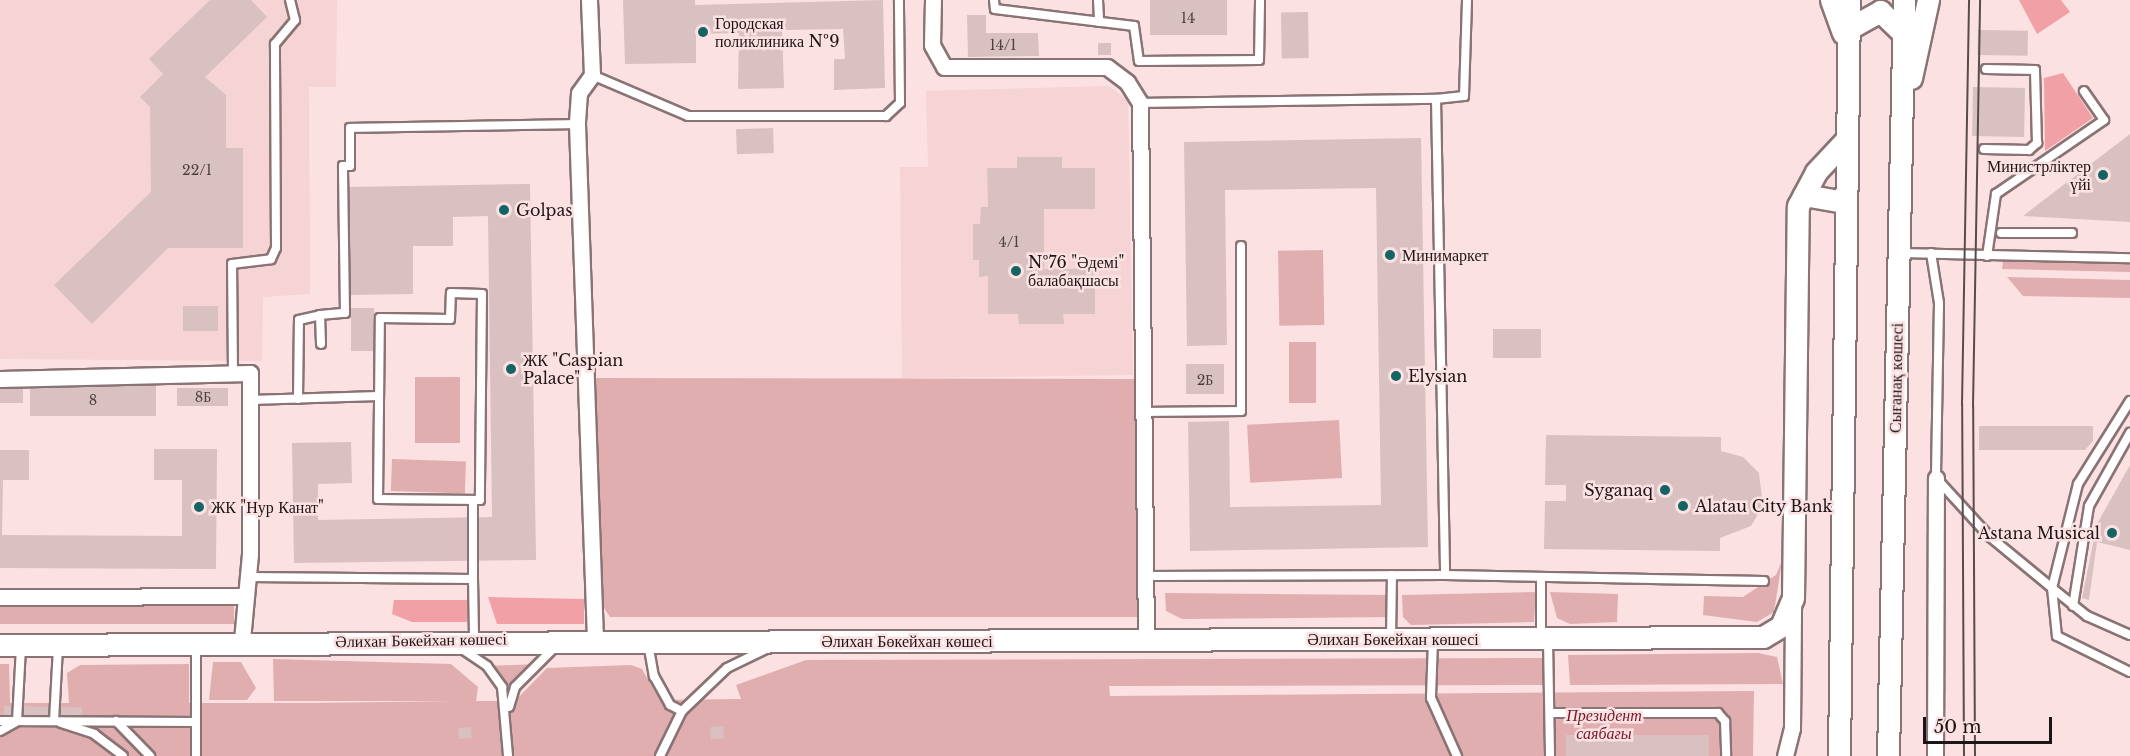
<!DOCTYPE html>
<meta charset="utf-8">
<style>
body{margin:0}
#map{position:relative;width:2130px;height:756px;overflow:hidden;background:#fbe1e2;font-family:"Libre Baskerville",serif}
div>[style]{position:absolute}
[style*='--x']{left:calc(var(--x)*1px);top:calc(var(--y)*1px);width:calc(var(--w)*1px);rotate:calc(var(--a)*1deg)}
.built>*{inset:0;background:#f6d3d4}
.green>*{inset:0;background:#e1aeb0;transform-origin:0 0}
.forest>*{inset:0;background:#f1a1a6}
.building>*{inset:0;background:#d9c0c1;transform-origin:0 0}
.roads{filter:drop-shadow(2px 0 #8a7374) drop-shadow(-2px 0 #8a7374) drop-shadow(0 2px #8a7374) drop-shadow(0 -2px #8a7374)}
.lane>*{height:8px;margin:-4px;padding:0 4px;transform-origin:4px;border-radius:4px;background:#fff}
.street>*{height:15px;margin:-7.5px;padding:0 7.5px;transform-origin:7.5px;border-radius:7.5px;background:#fff}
.secondary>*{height:21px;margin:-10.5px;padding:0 10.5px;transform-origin:10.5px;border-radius:10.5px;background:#fff}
.tram>*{height:1.5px;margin:-0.75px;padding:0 0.75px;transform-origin:0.75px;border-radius:0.75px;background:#584b4c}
.dots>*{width:16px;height:16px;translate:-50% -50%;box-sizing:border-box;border:3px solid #fbe1e2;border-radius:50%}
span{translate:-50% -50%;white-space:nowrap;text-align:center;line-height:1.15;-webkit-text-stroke:5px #fbe1e2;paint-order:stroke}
.number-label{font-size:14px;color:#4c3f40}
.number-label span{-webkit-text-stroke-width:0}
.poi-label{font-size:16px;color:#1d1415}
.left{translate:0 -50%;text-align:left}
.right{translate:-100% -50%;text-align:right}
.street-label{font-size:16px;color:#1d1415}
.park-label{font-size:16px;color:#741829;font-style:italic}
.scale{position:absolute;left:1923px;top:717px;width:129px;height:27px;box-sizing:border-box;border:3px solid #1d1415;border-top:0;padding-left:8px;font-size:18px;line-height:21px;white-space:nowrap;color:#1d1415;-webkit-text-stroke:4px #fbe1e2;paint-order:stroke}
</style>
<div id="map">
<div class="built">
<i style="clip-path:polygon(0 0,337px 0,336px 87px,309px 87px,310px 294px,263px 297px,262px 361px,0 359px)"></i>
<i style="clip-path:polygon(1108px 86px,1128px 100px,1133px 375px,902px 378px,900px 167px,928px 167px,926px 91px)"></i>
</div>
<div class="green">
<i style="left:1323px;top:250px;width:75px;height:45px;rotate:89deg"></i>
<i style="clip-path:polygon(2015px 260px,2130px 262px,2130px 272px,2002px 269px,2003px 261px)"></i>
<i style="clip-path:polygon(2007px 277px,2130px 280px,2130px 298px,2023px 296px)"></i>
<i style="left:1289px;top:342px;width:27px;height:61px"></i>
<i style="left:415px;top:377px;width:45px;height:66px"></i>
<i style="clip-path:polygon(593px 378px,1136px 379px,1138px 617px,610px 617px,604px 608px)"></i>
<i style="left:1339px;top:420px;width:58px;height:92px;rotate:87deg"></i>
<i style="left:392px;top:459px;width:74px;height:32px;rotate:2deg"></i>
<i style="clip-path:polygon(1782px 561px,1774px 612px,1757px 622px,1703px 615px,1704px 596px,1743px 597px,1776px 575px)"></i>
<i style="clip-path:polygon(1536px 592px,1534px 622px,1411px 625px,1403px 617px,1402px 595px)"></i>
<i style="clip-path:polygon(1550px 592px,1618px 594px,1617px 622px,1570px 624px,1557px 618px)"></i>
<i style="clip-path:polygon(1165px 593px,1391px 595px,1390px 617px,1182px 619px,1166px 611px)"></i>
<i style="left:0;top:605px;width:234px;height:19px"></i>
<i style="clip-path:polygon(1758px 653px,1777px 657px,1783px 684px,1570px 685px,1568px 655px)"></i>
<i style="clip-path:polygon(1549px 658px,1549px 685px,1109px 686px,1110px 696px,1754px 691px,1753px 756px,0 756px,0 664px,9px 664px,10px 703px,69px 703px,67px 673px,80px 665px,189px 664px,189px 703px,312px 703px,455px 701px,274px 701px,273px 659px,451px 664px,478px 687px,476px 701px,515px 701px,547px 668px,631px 665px,642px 669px,660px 700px,741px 699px,736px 685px,806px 660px)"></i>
<i style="clip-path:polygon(213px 662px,241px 662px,256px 688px,247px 700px,209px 700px)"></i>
<i style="clip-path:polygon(536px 664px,515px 687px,502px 687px,488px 666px)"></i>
</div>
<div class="forest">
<i style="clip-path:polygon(2019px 0,2061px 0,2070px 12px,2037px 34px)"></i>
<i style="clip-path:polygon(2063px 73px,2093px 118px,2045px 151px,2044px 78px)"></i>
<i style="clip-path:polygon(488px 597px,584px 599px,584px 624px,497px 624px)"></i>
<i style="clip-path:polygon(394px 600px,467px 600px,467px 622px,412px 622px,392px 614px)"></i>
</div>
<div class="building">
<i style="clip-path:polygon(210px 0,251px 0,267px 17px,205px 77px,226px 95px,226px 148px,243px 148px,243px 248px,168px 248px,92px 324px,54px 285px,151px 192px,150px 107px,140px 97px,163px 74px,149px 59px)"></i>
<i style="clip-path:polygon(623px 0,695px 0,695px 5px,883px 0,885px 88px,834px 90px,834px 59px,845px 59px,843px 29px,782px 30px,784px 88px,738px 89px,739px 33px,696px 34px,696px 63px,625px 64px)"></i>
<i style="left:1150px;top:0;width:77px;height:35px"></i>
<i style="left:1308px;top:12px;width:46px;height:27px;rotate:89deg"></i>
<i style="clip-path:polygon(967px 15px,986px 15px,986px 33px,1038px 33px,1039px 56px,968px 57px)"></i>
<i style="left:1978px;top:30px;width:50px;height:25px;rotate:1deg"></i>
<i style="left:1098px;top:43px;width:13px;height:12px"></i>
<i style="left:1973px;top:87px;width:52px;height:49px;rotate:1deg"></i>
<i style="left:773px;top:128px;width:25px;height:37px;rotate:88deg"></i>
<i style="clip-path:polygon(2130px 134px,2130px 222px,2023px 216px)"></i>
<i style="clip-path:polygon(1421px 138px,1428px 547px,1190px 551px,1188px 422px,1229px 421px,1230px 507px,1381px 505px,1376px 188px,1225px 190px,1227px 345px,1187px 346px,1184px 142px)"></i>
<i style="clip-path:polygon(1017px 157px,1062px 157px,1062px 168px,1095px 168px,1095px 209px,1044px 209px,1044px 269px,1095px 269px,1095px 314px,1063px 314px,1064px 324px,1019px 324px,1018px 314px,988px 314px,988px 276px,979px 277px,979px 260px,973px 260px,973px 224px,980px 224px,981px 207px,988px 207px,987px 168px,1017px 168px)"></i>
<i style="clip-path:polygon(530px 184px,536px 560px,294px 563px,292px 443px,351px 442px,352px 483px,318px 484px,318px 520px,492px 517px,488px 216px,453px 217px,453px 246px,413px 246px,413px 294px,349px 295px,347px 187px)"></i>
<i style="left:218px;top:306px;width:25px;height:35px;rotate:90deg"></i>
<i style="left:351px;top:308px;width:23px;height:43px"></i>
<i style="left:1493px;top:329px;width:48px;height:29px"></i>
<i style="left:1224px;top:364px;width:30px;height:38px;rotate:90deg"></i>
<i style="left:30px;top:383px;width:126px;height:33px"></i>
<i style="left:177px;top:388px;width:51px;height:18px"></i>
<i style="left:0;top:389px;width:23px;height:14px"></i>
<i style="clip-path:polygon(1979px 426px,2093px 426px,2093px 441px,2085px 450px,1979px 450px)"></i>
<i style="clip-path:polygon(1546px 435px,1721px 437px,1721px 451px,1743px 457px,1759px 473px,1763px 506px,1751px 526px,1720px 538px,1720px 551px,1544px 549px,1545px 501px,1566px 501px,1566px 485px,1545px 485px)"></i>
<i style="clip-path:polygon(154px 449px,217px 449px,216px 569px,0 568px,0 450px,29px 450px,29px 480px,3px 480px,2px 535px,182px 536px,182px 480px,154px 480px)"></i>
<i style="clip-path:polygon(2130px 465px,2130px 550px,2097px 542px,2089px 600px,2082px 598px,2097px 524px)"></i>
<i style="left:4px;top:706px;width:78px;height:11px;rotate:1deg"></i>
<i style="left:723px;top:726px;width:12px;height:13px;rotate:85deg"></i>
<i style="left:471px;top:727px;width:11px;height:13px;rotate:85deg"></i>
<i style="left:1709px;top:735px;width:21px;height:143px;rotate:90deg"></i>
</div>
<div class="roads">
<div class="lane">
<i style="--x:994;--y:0;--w:9;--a:84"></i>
<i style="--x:995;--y:9;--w:140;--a:7"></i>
<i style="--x:1134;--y:26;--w:35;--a:82"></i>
<i style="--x:1139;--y:61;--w:120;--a:-0.5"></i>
<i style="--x:1259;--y:60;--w:60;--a:-89"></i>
<i style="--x:1098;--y:0;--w:22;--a:87"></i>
<i style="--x:592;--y:75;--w:104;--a:23.1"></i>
<i style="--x:688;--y:116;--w:198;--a:0"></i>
<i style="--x:886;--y:116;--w:19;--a:-43"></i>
<i style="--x:900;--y:103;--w:103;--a:-90.6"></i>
<i style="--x:1436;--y:99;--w:28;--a:-6"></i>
<i style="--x:1464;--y:96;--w:96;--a:-88.2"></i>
<i style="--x:1140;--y:103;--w:296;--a:-0.8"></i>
<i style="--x:1436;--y:99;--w:476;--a:88.9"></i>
<i style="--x:1445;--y:575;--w:300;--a:179.8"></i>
<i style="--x:1984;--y:149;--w:45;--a:1.3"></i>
<i style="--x:2029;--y:150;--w:11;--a:-41"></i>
<i style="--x:2037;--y:143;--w:73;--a:-91.6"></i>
<i style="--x:2035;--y:70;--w:49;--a:-178.8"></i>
<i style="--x:2001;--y:233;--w:71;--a:0"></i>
<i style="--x:1901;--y:253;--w:229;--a:1.3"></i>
<i style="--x:1931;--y:253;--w:51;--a:80.9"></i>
<i style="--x:1939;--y:303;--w:175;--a:91"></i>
<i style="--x:1936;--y:478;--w:79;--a:47.6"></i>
<i style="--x:1989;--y:536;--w:82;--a:39.5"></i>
<i style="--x:2052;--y:588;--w:48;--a:84.1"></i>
<i style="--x:2057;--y:636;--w:81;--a:26.3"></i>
<i style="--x:1987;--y:256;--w:63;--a:-81.7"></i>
<i style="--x:1996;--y:194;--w:131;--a:-34.4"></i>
<i style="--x:2104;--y:120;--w:35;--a:-125"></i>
<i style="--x:451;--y:293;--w:31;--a:2"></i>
<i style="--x:482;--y:294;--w:206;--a:90.6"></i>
<i style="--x:480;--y:500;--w:102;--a:-179.4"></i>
<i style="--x:378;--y:499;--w:181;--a:-89.4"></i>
<i style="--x:380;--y:318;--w:70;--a:0.8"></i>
<i style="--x:450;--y:319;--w:26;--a:-88"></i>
<i style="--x:320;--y:315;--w:25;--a:-5"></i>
<i style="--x:345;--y:313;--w:147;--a:-90.8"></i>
<i style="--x:343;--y:166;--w:7;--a:0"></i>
<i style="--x:350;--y:166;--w:38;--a:-90"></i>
<i style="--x:350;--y:128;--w:227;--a:-1"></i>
<i style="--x:233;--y:373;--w:109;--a:-90.5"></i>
<i style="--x:232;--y:264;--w:39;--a:-7"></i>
<i style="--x:271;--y:259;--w:12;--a:-66"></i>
<i style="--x:276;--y:248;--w:204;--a:-90.3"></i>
<i style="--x:275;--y:44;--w:31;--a:-50"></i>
<i style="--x:295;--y:20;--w:21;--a:-104"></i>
<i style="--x:298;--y:399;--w:79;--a:-89.3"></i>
<i style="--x:299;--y:320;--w:22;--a:-13"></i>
<i style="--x:320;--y:315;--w:29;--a:88"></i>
<i style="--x:250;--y:400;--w:129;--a:-1.8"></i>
<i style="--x:2130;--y:401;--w:98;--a:122.1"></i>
<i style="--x:2078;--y:484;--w:107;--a:104"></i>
<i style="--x:2052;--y:588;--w:45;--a:38.7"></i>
<i style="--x:2087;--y:616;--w:47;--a:23.8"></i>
<i style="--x:1143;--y:412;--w:98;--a:-0.6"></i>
<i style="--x:1241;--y:411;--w:165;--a:-90"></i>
<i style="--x:473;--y:500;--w:79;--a:90"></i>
<i style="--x:1445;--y:575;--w:319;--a:1.1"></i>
<i style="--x:248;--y:577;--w:225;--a:0.5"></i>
<i style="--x:473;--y:579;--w:60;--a:89"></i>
<i style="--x:2073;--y:606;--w:101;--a:-80.9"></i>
<i style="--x:2089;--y:506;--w:84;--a:-60.7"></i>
<i style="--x:1541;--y:637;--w:59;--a:-90"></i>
<i style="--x:1391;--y:638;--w:63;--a:-89.1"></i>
<i style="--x:1433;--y:640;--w:58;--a:92"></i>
<i style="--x:1431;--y:698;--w:64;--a:65.9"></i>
<i style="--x:1548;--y:640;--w:116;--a:89"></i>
<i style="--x:648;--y:643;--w:34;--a:80"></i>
<i style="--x:654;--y:676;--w:33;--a:61"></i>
<i style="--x:670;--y:705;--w:13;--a:27"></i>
<i style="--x:462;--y:649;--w:30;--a:34"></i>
<i style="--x:487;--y:666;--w:26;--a:54"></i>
<i style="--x:502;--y:687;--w:69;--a:85"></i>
<i style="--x:509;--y:707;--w:21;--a:-73"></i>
<i style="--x:515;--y:687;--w:57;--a:-45"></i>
<i style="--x:1550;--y:713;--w:168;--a:0"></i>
<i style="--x:1718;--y:713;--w:11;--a:49"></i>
<i style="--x:1725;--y:721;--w:35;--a:88"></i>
<i style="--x:0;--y:721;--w:196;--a:0.3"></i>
<i style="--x:17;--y:721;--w:74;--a:-86.9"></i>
<i style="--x:54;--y:721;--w:73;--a:-86.9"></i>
<i style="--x:116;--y:721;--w:49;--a:45.8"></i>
<i style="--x:61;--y:723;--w:35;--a:18"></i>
<i style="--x:94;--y:734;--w:36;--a:37"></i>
<i style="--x:0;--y:731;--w:18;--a:-29"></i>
<i style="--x:196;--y:756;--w:112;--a:-90"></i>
<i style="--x:660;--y:756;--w:50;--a:-63.9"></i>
<i style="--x:682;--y:711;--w:62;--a:-43.7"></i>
<i style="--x:727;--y:668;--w:46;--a:-26"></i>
</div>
<div class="street">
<i style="--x:589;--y:0;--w:75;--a:87.7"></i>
<i style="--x:592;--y:75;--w:22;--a:126"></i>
<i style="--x:579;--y:93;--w:31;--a:94"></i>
<i style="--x:577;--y:124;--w:516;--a:88"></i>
<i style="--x:933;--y:0;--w:45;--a:91.3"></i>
<i style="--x:932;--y:45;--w:25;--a:61"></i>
<i style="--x:944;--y:67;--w:163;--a:0"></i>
<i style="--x:1107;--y:67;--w:25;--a:37"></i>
<i style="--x:1127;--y:82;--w:25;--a:58"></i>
<i style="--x:1140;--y:103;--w:537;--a:89.36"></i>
<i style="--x:0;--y:379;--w:250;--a:-1.4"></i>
<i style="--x:250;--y:373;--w:181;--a:90"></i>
<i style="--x:250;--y:554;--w:87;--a:95.3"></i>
<i style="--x:0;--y:597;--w:246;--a:-0.2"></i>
<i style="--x:1785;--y:756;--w:29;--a:-76"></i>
<i style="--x:1792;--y:728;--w:124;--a:-89.5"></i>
<i style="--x:1935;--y:756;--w:278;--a:-89.8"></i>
</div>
<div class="secondary">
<i style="--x:1831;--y:0;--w:35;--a:70"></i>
<i style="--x:1848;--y:29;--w:37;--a:-29"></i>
<i style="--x:1880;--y:11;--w:32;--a:44"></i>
<i style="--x:1911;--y:78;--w:80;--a:-77.7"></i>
<i style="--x:1804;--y:195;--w:41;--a:9.9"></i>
<i style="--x:0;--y:645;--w:1763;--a:-0.26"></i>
<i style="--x:1763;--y:637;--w:21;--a:-31"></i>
<i style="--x:1781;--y:626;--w:30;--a:-67"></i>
<i style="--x:1793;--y:598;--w:392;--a:-89.3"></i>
<i style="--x:1798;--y:206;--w:38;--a:-62"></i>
<i style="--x:1816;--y:172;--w:42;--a:-46.9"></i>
<i style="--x:1839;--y:756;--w:756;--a:-89.24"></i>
<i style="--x:1888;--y:756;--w:756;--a:-88.79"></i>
</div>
</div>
<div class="tram">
<i style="--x:1964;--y:756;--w:351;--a:-90.3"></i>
<i style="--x:1962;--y:405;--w:405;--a:-89"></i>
<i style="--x:1975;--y:756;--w:349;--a:-90.3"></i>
<i style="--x:1973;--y:407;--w:407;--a:-89"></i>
</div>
<div class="dots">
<i style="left:703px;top:32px;background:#156465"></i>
<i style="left:2103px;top:175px;background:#156465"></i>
<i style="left:504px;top:210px;background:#156465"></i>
<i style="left:1390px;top:255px;background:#156465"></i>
<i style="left:1016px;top:271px;background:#156465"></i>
<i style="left:511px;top:369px;background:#156465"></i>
<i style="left:1396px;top:376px;background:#156465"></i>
<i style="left:1665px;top:490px;background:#156465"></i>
<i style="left:1683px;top:506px;background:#156465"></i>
<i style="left:199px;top:507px;background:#156465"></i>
<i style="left:2112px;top:533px;background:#156465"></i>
</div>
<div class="number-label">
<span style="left:1188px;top:18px">14</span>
<span style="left:1003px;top:45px">14/1</span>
<span style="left:197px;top:170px">22/1</span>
<span style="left:1009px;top:242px">4/1</span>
<span style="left:1205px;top:380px">2Б</span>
<span style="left:203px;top:397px">8Б</span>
<span style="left:93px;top:400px">8</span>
</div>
<div class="poi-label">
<span class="left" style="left:715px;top:32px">Городская<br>поликлиника №9</span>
<span class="right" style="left:2091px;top:175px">Министрліктер<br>үйі</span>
<span class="left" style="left:516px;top:210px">Golpas</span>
<span class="left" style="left:1402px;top:255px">Минимаркет</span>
<span class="left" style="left:1028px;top:271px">№76 "Әдемі"<br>балабақшасы</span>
<span class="left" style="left:523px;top:369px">ЖК "Caspian<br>Palace"</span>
<span class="left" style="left:1408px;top:376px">Elysian</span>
<span class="right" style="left:1653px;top:490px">Syganaq</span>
<span class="left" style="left:1695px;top:506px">Alatau City Bank</span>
<span class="left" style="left:211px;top:507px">ЖК "Нур Канат"</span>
<span class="right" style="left:2100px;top:533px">Astana Musical</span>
</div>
<div class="street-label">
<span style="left:1896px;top:378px;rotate:-89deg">Сығанақ көшесі</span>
<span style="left:1393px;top:639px">Әлихан Бөкейхан көшесі</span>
<span style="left:421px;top:640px;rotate:-1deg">Әлихан Бөкейхан көшесі</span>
<span style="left:907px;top:641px">Әлихан Бөкейхан көшесі</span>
</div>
<div class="park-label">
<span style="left:1604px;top:724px">Президент<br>саябағы</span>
</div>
<div class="scale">50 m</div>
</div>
